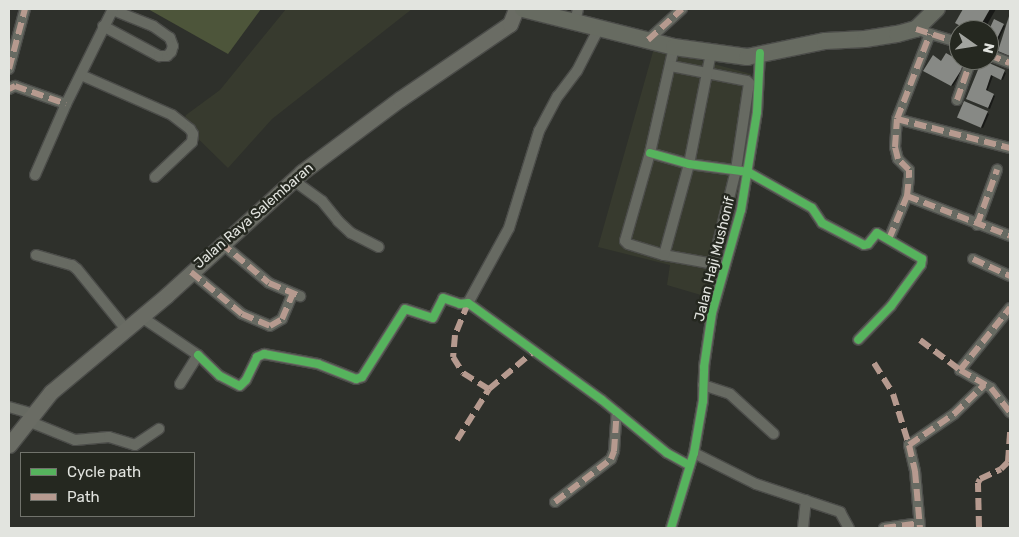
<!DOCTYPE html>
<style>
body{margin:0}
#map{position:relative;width:1019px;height:537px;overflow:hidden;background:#2e302b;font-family:Rubik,sans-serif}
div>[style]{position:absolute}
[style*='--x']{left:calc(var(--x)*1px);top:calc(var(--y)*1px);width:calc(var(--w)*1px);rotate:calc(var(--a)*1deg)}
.built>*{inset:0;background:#373a2e}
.green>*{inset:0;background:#4d553a}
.shadow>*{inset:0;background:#0007}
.building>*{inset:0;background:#878985;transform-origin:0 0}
.roads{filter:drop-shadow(1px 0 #4b4c49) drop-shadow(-1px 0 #4b4c49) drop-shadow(0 1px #4b4c49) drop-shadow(0 -1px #4b4c49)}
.street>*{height:10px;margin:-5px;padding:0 5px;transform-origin:5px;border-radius:5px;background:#676a62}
.secondary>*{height:15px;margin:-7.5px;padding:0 7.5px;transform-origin:7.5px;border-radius:7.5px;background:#6a6c64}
.primary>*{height:16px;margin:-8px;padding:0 8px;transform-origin:8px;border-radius:8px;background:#676b61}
.quiet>*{height:6px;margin-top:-3px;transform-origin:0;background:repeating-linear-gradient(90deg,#b69a8f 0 12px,transparent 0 18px)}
.cycleway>*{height:8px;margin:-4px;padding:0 4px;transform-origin:4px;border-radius:4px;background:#56b35d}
span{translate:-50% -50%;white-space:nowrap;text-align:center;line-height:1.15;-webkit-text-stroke:5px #252820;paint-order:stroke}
.street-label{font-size:14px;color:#e2e4df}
.frame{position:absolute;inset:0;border:10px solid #e2e4df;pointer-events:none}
.legend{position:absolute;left:20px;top:452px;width:175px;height:65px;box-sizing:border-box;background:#252820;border:1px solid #71736c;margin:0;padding:6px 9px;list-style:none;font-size:15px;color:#e2e4df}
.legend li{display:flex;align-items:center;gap:10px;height:25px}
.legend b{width:25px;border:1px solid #71736c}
.north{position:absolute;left:949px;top:20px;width:50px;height:50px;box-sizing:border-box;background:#252820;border:1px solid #71736c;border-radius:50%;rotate:103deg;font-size:14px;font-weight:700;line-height:20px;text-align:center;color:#e2e4df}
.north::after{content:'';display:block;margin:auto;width:18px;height:22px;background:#a3a5a0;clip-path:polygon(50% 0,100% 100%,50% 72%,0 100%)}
</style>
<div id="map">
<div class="built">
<i style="clip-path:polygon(286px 9px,412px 9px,272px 119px,228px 168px,183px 124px,186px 115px,220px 90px)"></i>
<i style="clip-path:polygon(654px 48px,751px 74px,742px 177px,711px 298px,667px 285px,670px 265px,598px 247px)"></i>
</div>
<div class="green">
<i style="clip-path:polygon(148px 9px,261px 9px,228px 54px)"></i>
</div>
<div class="shadow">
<i style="clip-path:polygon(964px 9px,996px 9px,984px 30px,967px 30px,957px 22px)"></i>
<i style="clip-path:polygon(1003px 25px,1005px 26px,994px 50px,989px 48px,989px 33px)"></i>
<i style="clip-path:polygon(941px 62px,965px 67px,953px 86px,927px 73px)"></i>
<i style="clip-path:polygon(982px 62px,1006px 73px,1003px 80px,993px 76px,987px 92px,995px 96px,990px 109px,969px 100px)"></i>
<i style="clip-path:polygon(965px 103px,989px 114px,983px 128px,961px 119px)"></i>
</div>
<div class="building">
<i style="clip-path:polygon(963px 9px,990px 9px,978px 30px,968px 30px,955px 23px)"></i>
<i style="clip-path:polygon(1010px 13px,1010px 56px,998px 51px)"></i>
<i style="clip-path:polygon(994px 19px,1004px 24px,992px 49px,989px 48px,989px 30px)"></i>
<i style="clip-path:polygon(946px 53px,965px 64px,951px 86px,923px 71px,933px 55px,941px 61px)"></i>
<i style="clip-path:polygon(982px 60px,1005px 70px,1001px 80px,991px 75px,986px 90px,994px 94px,988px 108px,966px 99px)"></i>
<i style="left:964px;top:101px;width:26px;height:18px;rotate:23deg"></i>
</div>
<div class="roads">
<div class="street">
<i style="--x:575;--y:22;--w:13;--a:-77"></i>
<i style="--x:103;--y:26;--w:64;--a:28.2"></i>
<i style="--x:159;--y:56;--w:8;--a:0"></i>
<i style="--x:167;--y:56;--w:6;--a:-45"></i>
<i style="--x:171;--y:52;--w:6;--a:-72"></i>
<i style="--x:173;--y:46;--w:9;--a:-111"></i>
<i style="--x:170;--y:38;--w:21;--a:-145"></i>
<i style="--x:153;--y:26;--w:43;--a:-158.2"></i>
<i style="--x:924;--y:32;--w:37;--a:17"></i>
<i style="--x:648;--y:40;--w:46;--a:-42.4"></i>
<i style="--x:674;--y:47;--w:109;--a:102.8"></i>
<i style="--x:650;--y:153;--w:91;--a:105.9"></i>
<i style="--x:625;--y:241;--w:4;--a:45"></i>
<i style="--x:628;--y:244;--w:38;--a:17"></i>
<i style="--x:664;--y:255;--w:62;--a:10.2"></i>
<i style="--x:989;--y:55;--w:22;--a:21"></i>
<i style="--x:671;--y:66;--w:77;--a:11.2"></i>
<i style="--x:747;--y:81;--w:3;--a:45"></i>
<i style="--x:749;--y:83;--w:88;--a:98.5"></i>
<i style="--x:736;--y:170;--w:96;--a:103.9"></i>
<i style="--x:9;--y:69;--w:62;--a:-75.1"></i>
<i style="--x:81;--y:75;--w:99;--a:23.7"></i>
<i style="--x:172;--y:115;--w:23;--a:38"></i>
<i style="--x:190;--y:129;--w:6;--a:59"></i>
<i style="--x:193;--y:134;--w:8;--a:97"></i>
<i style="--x:192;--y:142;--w:51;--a:136.6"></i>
<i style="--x:9;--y:89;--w:7;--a:-27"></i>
<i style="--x:15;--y:86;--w:54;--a:19.4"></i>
<i style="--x:957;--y:100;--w:42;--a:-70.7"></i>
<i style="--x:897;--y:119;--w:117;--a:14.4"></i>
<i style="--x:650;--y:153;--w:41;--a:15.8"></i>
<i style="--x:689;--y:164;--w:60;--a:7.7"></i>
<i style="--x:748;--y:172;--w:73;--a:29.4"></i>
<i style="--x:812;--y:208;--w:18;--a:56"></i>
<i style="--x:822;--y:223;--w:47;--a:27.6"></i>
<i style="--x:864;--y:245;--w:4;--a:-14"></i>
<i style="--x:868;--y:244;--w:14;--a:-51"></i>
<i style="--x:877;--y:233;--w:52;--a:30"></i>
<i style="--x:922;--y:259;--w:6;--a:99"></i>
<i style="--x:921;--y:265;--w:51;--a:126.2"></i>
<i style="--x:891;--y:306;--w:47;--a:134.1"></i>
<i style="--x:35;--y:175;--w:77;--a:-66.4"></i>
<i style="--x:66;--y:104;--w:106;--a:-63.7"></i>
<i style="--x:293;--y:180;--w:36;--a:36"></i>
<i style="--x:322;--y:201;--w:26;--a:51"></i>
<i style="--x:338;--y:221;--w:18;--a:43"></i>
<i style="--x:351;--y:233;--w:31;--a:27"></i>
<i style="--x:907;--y:196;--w:110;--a:21.2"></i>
<i style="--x:977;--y:225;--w:59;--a:-70"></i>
<i style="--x:889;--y:239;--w:47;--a:-67.3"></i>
<i style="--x:907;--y:196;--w:19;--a:-84"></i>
<i style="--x:909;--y:177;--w:7;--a:-90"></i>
<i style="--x:909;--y:170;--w:16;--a:-135"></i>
<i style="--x:898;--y:159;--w:12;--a:-104"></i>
<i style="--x:895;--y:147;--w:28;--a:-86"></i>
<i style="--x:897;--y:119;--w:91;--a:-68.8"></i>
<i style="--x:221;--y:243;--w:62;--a:39.8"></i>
<i style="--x:269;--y:283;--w:34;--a:23"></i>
<i style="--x:36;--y:255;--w:37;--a:16"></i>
<i style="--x:72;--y:265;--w:6;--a:39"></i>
<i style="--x:77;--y:269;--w:76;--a:50.9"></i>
<i style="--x:664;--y:255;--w:94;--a:-74.6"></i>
<i style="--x:689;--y:164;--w:113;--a:-78.8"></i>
<i style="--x:973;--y:259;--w:41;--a:24.7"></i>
<i style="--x:191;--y:272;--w:66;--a:39.5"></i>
<i style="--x:242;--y:314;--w:30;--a:23"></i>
<i style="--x:270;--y:326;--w:14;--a:-30"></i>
<i style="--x:282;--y:319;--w:26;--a:-67"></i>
<i style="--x:468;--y:303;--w:85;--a:-61.3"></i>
<i style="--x:509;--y:228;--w:102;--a:-72.8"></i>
<i style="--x:539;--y:131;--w:40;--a:-62"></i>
<i style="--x:558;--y:96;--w:31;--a:-53"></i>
<i style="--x:577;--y:71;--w:48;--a:-62.9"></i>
<i style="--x:1010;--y:308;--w:80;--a:128.9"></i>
<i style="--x:960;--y:370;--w:36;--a:30"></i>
<i style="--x:991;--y:388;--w:31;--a:52"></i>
<i style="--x:140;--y:316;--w:70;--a:33.9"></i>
<i style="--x:198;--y:355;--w:34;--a:122"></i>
<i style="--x:198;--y:355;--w:30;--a:44"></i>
<i style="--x:220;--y:376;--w:22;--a:27"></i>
<i style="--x:240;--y:386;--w:8;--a:-45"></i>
<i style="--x:246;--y:380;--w:25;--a:-64"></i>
<i style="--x:257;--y:357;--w:8;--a:-23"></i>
<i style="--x:264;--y:354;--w:55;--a:10.5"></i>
<i style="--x:318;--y:364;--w:41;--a:21.5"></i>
<i style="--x:356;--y:379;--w:6;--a:-18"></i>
<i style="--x:362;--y:377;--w:80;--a:-57.7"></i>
<i style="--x:405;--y:309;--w:29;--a:18"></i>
<i style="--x:433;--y:318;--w:22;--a:-63"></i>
<i style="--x:443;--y:298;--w:18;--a:19"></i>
<i style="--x:460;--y:304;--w:8;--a:-7"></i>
<i style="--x:468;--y:303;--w:165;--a:35.9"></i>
<i style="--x:602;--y:400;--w:84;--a:39.2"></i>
<i style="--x:667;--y:453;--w:26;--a:29"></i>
<i style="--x:703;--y:385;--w:28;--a:18"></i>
<i style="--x:730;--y:394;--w:59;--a:42.3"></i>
<i style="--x:9;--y:407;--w:25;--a:16"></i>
<i style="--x:28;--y:421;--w:51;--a:22"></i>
<i style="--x:75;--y:440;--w:34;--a:-5"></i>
<i style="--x:109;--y:437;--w:27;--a:17"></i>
<i style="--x:135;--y:445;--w:29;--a:-34"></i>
<i style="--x:694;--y:453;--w:69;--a:26.6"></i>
<i style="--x:756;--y:484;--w:89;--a:18.4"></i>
<i style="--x:840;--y:512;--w:18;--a:61"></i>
<i style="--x:555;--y:502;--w:71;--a:-37.5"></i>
<i style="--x:611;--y:459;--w:9;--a:-69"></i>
<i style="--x:614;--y:451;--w:39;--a:-86"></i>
<i style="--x:671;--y:528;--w:78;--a:-73"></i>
<i style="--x:694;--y:453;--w:53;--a:-80.2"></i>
<i style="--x:703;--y:401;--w:34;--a:-88"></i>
<i style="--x:704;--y:367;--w:55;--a:-81.6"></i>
<i style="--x:712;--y:313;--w:107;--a:-74.3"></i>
<i style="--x:741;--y:210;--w:99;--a:-80.7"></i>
<i style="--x:757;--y:112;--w:59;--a:-87.1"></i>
<i style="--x:803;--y:528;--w:28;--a:-84"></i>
<i style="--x:884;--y:528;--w:35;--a:-8"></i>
<i style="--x:920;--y:528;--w:57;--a:-95"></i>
<i style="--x:915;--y:471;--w:27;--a:-103"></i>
<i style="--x:909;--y:445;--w:55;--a:-34.6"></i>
<i style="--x:954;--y:414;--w:42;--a:-44"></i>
</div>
<div class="secondary">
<i style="--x:9;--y:445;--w:68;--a:-51.6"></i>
<i style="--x:51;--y:392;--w:151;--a:-39.9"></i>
<i style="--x:167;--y:295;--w:183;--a:-42.3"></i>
<i style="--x:302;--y:172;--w:122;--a:-36.7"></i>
<i style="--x:400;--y:99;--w:133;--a:-34.3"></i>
<i style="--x:510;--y:24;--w:16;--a:-68"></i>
</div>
<div class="primary">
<i style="--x:523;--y:9;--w:156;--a:14.1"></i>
<i style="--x:674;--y:47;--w:74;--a:7.8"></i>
<i style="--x:747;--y:57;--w:80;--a:-11.6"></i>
<i style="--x:825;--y:41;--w:40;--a:-2.9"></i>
<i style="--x:865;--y:39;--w:32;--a:-9"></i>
<i style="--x:897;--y:34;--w:20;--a:-15"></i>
<i style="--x:916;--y:29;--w:29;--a:-44"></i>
</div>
</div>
<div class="quiet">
<i style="--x:916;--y:29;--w:45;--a:18"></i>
<i style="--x:648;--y:40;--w:46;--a:-42.4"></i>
<i style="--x:989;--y:55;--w:22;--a:21"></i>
<i style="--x:9;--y:69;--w:62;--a:-75.1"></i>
<i style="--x:9;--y:89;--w:7;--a:-27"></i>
<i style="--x:15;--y:86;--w:54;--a:19.4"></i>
<i style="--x:957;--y:100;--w:42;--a:-70.7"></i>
<i style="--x:897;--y:119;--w:117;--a:14.4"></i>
<i style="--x:907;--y:196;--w:110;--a:21.2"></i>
<i style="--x:977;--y:225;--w:59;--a:-70"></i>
<i style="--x:889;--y:239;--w:47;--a:-67.3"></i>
<i style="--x:907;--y:196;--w:19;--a:-84"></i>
<i style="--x:909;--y:177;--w:7;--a:-90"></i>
<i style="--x:909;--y:170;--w:16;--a:-135"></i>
<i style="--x:898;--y:159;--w:12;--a:-104"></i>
<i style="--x:895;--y:147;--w:28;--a:-86"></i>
<i style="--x:897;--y:119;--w:91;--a:-68.8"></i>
<i style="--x:221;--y:243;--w:62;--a:39.8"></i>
<i style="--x:269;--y:283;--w:34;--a:23"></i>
<i style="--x:973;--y:259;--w:41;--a:24.7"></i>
<i style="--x:191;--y:272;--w:66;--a:39.5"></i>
<i style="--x:242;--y:314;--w:30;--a:23"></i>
<i style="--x:270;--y:326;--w:14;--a:-30"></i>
<i style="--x:282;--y:319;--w:26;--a:-67"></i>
<i style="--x:468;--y:303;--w:35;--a:112"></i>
<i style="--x:455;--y:335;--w:22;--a:95"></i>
<i style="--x:453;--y:357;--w:19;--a:58"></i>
<i style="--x:463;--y:373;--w:31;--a:32"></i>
<i style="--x:920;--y:340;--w:50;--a:36.9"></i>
<i style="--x:960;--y:370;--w:36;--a:30"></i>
<i style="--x:991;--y:388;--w:31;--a:52"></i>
<i style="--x:874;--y:363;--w:36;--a:58"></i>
<i style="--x:893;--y:394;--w:53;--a:72.6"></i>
<i style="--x:909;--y:445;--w:27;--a:77"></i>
<i style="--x:915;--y:471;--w:57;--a:85"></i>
<i style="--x:960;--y:370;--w:80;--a:-51.1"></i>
<i style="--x:457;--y:440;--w:60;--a:-57.9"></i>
<i style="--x:489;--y:389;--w:57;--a:-40.1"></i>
<i style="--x:909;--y:445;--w:55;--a:-34.6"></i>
<i style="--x:954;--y:414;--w:42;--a:-44"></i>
<i style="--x:555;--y:502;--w:71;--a:-37.5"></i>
<i style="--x:611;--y:459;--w:9;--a:-69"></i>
<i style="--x:614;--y:451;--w:39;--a:-86"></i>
<i style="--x:884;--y:528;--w:35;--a:-8"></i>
<i style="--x:979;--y:528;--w:45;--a:-91.3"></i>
<i style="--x:978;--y:483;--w:4;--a:-63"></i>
<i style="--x:980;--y:479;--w:23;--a:-25"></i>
<i style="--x:1001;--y:469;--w:10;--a:-45"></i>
<i style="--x:1008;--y:462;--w:31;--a:-86"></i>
</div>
<div class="cycleway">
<i style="--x:650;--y:153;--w:41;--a:15.8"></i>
<i style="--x:689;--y:164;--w:60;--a:7.7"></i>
<i style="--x:748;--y:172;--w:73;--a:29.4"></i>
<i style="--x:812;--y:208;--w:18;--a:56"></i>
<i style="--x:822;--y:223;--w:47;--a:27.6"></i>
<i style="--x:864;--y:245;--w:4;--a:-14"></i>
<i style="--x:868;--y:244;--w:14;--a:-51"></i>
<i style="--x:877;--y:233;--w:52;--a:30"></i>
<i style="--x:922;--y:259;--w:6;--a:99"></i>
<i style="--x:921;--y:265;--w:51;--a:126.2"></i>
<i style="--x:891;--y:306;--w:47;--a:134.1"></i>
<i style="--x:198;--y:355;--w:30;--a:44"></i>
<i style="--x:220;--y:376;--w:22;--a:27"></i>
<i style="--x:240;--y:386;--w:8;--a:-45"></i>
<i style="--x:246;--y:380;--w:25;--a:-64"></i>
<i style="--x:257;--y:357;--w:8;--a:-23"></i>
<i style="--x:264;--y:354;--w:55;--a:10.5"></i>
<i style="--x:318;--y:364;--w:41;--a:21.5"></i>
<i style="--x:356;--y:379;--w:6;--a:-18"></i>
<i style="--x:362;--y:377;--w:80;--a:-57.7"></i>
<i style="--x:405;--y:309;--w:29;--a:18"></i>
<i style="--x:433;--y:318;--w:22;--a:-63"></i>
<i style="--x:443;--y:298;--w:18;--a:19"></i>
<i style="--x:460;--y:304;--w:8;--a:-7"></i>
<i style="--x:468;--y:303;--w:165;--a:35.9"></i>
<i style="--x:602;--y:400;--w:84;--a:39.2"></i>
<i style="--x:667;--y:453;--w:26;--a:29"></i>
<i style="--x:671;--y:528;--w:78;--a:-73"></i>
<i style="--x:694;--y:453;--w:53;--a:-80.2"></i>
<i style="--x:703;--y:401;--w:34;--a:-88"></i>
<i style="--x:704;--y:367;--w:55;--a:-81.6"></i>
<i style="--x:712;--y:313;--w:107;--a:-74.3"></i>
<i style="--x:741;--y:210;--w:99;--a:-80.7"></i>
<i style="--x:757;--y:112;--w:59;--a:-87.1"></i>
</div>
<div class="street-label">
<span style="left:254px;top:216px;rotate:-41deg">Jalan Raya Salembaran</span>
<span style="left:715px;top:259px;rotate:-76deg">Jalan Haji Mushonif</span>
</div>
<div class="frame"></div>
<ul class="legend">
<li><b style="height:6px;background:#56b35d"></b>Cycle path</li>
<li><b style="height:6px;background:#b69a8f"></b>Path</li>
</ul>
<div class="north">N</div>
</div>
